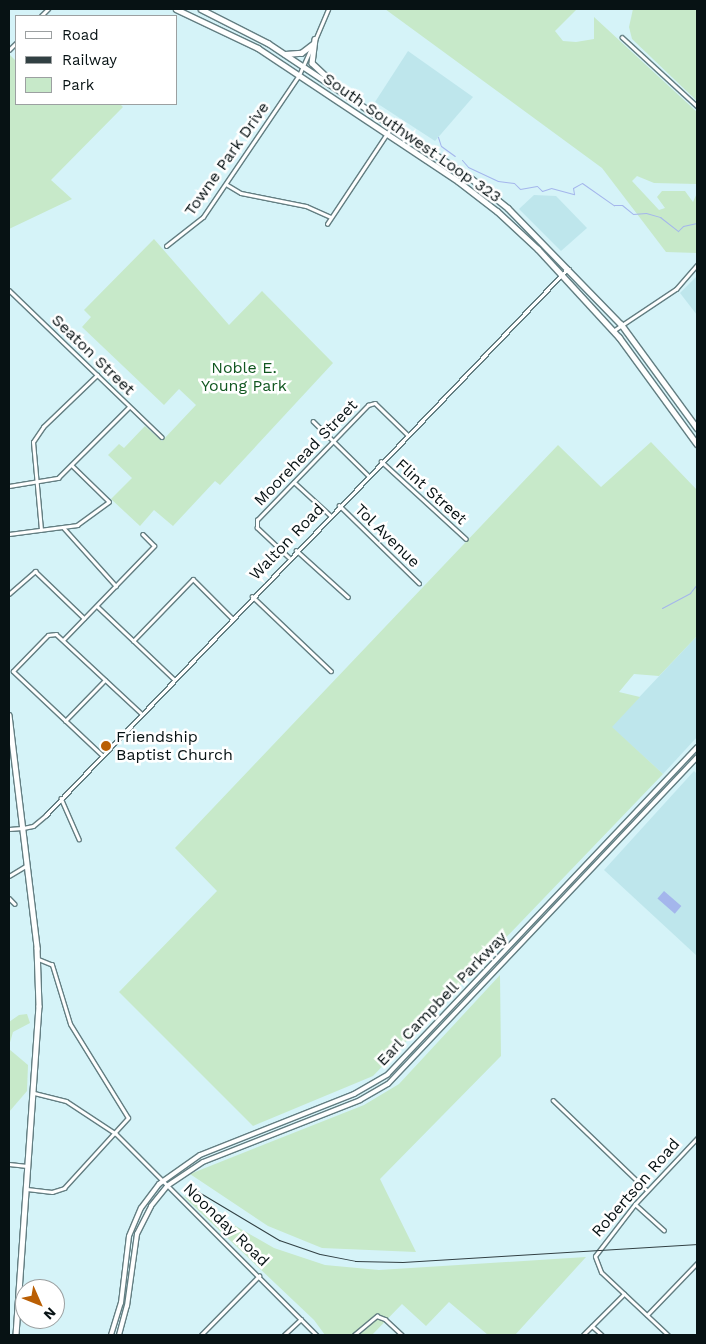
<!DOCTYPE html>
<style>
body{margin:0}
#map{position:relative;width:706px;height:1344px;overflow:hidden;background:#d5f3f8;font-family:"Work Sans",sans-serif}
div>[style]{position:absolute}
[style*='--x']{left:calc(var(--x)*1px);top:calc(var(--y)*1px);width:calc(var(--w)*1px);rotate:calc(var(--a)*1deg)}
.built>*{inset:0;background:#bee6ec}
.green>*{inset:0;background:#c7e9c9}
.water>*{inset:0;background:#a4b6ec;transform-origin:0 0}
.stream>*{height:1px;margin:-0.5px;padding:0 0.5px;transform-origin:0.5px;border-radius:0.5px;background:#a4b6ec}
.roads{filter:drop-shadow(1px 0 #637e82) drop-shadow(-1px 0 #637e82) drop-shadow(0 1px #637e82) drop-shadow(0 -1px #637e82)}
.minor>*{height:2.5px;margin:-1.25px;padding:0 1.25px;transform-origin:1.25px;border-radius:1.25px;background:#fff}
.tertiary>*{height:3px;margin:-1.5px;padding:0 1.5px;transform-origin:1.5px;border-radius:1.5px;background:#fff}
.secondary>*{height:4px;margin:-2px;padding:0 2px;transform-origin:2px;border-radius:2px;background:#fff}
.primary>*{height:4.5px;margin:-2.25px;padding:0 2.25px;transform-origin:2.25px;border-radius:2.25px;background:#fff}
.trunk>*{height:4.5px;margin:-2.25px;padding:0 2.25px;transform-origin:2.25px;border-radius:2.25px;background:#fff}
.rail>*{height:1px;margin:-0.5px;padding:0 0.5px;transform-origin:0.5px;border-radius:0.5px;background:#314043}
.dots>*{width:14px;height:14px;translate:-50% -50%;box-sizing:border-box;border:2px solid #fff;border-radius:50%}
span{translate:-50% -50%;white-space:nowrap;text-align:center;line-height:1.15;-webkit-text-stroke:5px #fff;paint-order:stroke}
.street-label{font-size:16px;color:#071214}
.park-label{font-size:16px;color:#115720}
.poi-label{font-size:16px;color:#071214}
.left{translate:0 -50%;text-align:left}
.frame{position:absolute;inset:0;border:10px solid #071214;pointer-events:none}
.legend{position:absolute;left:15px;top:15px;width:162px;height:90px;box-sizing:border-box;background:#fff;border:1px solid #9ca0a1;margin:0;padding:6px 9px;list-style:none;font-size:15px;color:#071214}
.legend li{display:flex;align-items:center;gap:10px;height:25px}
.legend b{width:25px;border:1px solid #9ca0a1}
.north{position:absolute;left:15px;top:1279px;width:50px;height:50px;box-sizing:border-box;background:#fff;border:1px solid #9ca0a1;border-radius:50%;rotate:134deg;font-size:14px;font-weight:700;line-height:20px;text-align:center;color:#071214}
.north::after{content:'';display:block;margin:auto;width:18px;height:22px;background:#ba5f04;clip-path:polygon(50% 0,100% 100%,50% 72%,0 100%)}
</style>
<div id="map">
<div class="built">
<i style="clip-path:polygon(408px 51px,473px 97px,435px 141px,375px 102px)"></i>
<i style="clip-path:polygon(534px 195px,556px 196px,587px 228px,561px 251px,519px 209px)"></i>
<i style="clip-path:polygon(697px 276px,697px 315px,680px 293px)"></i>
<i style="clip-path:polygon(697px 636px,697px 737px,663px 774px,611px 727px)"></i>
<i style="clip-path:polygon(694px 771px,697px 774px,697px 956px,604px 870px)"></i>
</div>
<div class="green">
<i style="clip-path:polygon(385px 9px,577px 9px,555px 31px,563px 41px,576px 42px,594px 39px,594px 17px,697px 112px,697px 184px,654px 183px,637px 176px,632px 181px,659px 210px,665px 208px,657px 197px,662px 191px,685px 191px,693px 202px,697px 193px,697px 253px,666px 252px,602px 168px)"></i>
<i style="clip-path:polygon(633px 9px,697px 9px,697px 101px,632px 39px,629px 27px)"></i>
<i style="clip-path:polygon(10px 55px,16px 61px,16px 104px,120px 104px,123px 107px,51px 180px,72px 199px,9px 229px)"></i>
<i style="clip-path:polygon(154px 239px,229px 325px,262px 291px,333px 363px,220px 485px,215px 481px,173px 526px,154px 510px,140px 526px,111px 499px,132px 478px,108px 455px,119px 444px,124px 448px,145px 426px,162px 441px,196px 405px,179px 389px,164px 405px,82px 327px,91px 317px,84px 310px)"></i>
<i style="clip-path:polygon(651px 442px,697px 490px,697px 636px,659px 676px,634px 674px,619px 692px,640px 697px,612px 727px,663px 774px,373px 1076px,253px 1126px,119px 992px,217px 891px,175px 848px,558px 445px,601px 487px)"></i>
<i style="clip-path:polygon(500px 975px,501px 1056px,380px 1179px,416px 1252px,322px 1248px,268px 1226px,190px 1174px,364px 1105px,399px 1084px)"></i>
<i style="clip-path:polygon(27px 1014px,30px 1023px,13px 1032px,9px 1046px,9px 1022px,19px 1015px)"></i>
<i style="clip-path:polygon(9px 1049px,28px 1065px,27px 1091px,9px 1112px)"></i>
<i style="clip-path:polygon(182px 1195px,274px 1248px,325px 1265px,379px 1270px,586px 1257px,515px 1335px,488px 1335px,449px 1302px,426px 1326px,402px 1304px,372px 1335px,325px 1335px,314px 1320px)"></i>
</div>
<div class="water">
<i style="left:664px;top:891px;width:23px;height:10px;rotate:41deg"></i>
</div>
<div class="stream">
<i style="--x:438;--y:137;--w:9;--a:72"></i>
<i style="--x:441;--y:146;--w:17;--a:36"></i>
<i style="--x:462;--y:160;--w:9;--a:49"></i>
<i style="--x:468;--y:167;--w:33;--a:25"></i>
<i style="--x:498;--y:181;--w:16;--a:7"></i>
<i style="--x:514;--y:183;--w:8;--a:45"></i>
<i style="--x:520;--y:189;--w:17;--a:-10"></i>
<i style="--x:537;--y:186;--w:7;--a:45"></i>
<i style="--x:542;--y:191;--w:9;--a:-18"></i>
<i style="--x:551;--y:188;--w:24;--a:15"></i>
<i style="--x:574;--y:194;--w:6;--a:-99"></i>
<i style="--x:573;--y:188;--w:10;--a:-29"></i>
<i style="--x:582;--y:183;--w:39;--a:35"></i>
<i style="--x:614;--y:205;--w:8;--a:0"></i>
<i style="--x:622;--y:205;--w:14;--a:39"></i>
<i style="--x:633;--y:214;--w:13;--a:-4"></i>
<i style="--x:646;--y:213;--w:15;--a:16"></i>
<i style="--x:660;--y:217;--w:23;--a:38"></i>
<i style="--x:678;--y:231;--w:7;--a:-45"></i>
<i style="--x:683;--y:226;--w:14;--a:-12"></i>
<i style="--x:662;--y:608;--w:32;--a:-28"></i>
<i style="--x:690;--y:593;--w:11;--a:-52"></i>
</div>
<div class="roads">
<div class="minor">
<i style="--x:41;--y:16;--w:10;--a:-45"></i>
<i style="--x:622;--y:37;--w:102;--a:42.6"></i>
<i style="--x:9;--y:50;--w:10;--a:-45"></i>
<i style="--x:226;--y:184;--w:17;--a:31"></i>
<i style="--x:241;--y:193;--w:66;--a:11.3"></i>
<i style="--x:306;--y:206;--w:27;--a:24"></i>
<i style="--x:327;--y:224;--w:118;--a:-56.4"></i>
<i style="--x:166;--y:246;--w:47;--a:-38.1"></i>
<i style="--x:203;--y:217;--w:171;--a:-55.9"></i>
<i style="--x:9;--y:290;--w:212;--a:43.9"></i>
<i style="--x:613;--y:331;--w:76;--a:-33.7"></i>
<i style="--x:676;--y:289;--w:32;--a:-49"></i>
<i style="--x:313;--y:421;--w:77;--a:44.5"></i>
<i style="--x:381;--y:461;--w:115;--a:42.5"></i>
<i style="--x:294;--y:482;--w:49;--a:42.5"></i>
<i style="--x:9;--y:486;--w:50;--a:-9.3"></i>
<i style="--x:58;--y:478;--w:100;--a:-45"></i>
<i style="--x:339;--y:505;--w:112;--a:44.3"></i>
<i style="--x:64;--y:528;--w:78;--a:48.1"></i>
<i style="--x:41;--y:530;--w:88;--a:-95.2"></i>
<i style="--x:33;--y:442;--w:18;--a:-56"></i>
<i style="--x:43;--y:427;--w:75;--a:-43.9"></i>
<i style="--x:9;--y:534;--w:69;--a:-7.5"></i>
<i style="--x:77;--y:525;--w:39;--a:-36"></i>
<i style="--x:109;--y:502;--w:52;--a:-135.8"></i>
<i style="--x:296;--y:550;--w:70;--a:42.1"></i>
<i style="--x:289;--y:558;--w:44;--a:-136.8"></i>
<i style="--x:257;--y:528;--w:8;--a:-90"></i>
<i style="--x:257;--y:520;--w:160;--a:-46"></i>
<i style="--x:368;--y:405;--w:7;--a:-16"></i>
<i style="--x:375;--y:403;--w:45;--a:44.1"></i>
<i style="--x:9;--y:594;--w:35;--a:-41"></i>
<i style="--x:35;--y:571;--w:68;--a:43.8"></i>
<i style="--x:252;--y:596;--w:109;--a:43.5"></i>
<i style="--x:97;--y:606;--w:106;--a:43.5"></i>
<i style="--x:63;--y:640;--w:131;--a:-45.9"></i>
<i style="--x:154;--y:546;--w:16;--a:-135"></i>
<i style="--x:133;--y:641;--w:86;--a:-45.9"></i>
<i style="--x:193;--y:579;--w:55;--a:45"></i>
<i style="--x:13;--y:671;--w:50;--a:-45.8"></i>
<i style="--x:48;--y:635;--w:8;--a:-7"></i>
<i style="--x:56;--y:634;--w:116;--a:42.9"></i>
<i style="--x:13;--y:671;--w:122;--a:43.3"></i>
<i style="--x:65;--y:721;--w:57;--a:-45.7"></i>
<i style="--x:61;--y:798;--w:45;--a:66.3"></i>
<i style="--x:9;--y:829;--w:13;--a:-4"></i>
<i style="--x:9;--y:876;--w:21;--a:-31"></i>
<i style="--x:9;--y:898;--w:8;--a:45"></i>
<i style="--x:553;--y:1100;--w:130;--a:43.8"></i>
<i style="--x:9;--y:1164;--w:18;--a:6"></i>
<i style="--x:27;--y:1189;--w:25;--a:7"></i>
<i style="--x:52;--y:1192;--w:13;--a:-18"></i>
<i style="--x:64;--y:1188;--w:95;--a:-47.6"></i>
<i style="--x:128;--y:1118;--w:110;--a:-121.7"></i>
<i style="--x:70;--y:1024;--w:62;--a:-107"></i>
<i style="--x:52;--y:965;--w:16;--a:-158"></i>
<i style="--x:635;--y:1204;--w:39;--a:42"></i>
<i style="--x:647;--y:1315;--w:72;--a:-46.1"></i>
<i style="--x:592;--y:1326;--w:13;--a:42"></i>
<i style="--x:201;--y:1335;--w:83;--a:-45.5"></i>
<i style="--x:284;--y:1335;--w:23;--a:-43"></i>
<i style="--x:354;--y:1335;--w:30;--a:-40"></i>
<i style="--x:377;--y:1316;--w:9;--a:21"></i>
<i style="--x:385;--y:1319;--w:23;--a:43"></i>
<i style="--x:583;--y:1335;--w:58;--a:-45"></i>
</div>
<div class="tertiary">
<i style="--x:315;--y:40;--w:34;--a:-67"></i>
<i style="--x:299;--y:75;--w:32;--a:-66"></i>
<i style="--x:23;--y:828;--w:10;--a:-11"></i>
<i style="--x:33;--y:826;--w:17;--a:-40"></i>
<i style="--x:46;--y:815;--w:756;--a:-46.34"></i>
<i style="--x:34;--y:1093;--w:33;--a:14"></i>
<i style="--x:66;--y:1101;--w:60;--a:33.4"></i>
<i style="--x:116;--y:1134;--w:284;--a:45.1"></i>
<i style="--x:668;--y:1335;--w:92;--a:-136.8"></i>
<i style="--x:601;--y:1272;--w:17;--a:-111"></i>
<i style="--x:595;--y:1256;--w:66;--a:-52.4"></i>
<i style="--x:635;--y:1204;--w:91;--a:-46.8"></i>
</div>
<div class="secondary">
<i style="--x:111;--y:1335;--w:34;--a:-73"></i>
<i style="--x:121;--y:1303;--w:67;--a:-83.2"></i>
<i style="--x:129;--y:1236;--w:30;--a:-67"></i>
<i style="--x:141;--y:1208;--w:30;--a:-53"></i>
<i style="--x:159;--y:1184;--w:50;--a:-35.3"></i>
<i style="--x:200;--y:1155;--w:166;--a:-21.6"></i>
<i style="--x:354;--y:1094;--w:39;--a:-30"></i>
<i style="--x:388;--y:1074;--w:450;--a:-46.6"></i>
<i style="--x:119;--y:1335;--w:30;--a:-75"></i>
<i style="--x:127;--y:1306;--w:73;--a:-82.1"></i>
<i style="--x:137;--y:1234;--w:31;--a:-63"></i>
<i style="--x:151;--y:1206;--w:26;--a:-51"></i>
<i style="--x:167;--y:1186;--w:43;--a:-33.7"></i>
<i style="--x:203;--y:1162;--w:169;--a:-21.5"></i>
<i style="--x:360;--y:1100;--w:32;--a:-30"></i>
<i style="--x:388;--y:1084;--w:450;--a:-46.6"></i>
</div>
<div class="primary">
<i style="--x:9;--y:715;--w:235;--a:83.1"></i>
<i style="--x:37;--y:948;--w:58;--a:88"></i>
<i style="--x:39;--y:1006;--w:330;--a:94"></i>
</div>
<div class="trunk">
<i style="--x:176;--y:9;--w:91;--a:25.4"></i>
<i style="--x:258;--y:48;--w:240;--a:33.6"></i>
<i style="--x:458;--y:181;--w:49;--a:37.6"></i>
<i style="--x:497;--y:211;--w:56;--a:42.8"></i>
<i style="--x:538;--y:249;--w:120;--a:47.4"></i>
<i style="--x:619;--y:337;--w:132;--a:53.9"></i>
<i style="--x:201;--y:9;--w:75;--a:26.9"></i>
<i style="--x:268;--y:43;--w:245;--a:33.7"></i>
<i style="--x:472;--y:179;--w:46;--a:38.9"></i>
<i style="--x:508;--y:208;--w:162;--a:45.8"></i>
<i style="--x:621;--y:324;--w:129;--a:53.8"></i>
<i style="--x:315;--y:39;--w:24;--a:97"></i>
<i style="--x:312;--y:63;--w:26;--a:43"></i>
<i style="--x:285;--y:54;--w:16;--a:-4"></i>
<i style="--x:301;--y:53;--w:15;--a:-37"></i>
</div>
</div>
<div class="rail">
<i style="--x:197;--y:1191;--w:96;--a:30.9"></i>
<i style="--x:279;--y:1240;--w:43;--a:18.9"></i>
<i style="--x:320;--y:1254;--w:36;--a:11"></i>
<i style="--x:355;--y:1261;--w:48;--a:1.2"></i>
<i style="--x:403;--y:1262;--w:295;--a:-3.5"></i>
</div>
<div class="dots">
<i style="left:106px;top:746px;background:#ba5f04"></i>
</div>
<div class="street-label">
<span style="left:412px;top:138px;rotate:35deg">South Southwest Loop 323</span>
<span style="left:227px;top:159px;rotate:-55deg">Towne Park Drive</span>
<span style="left:93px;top:355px;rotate:44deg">Seaton Street</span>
<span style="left:306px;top:453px;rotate:-46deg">Moorehead Street</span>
<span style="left:431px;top:492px;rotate:42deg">Flint Street</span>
<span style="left:387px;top:536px;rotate:44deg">Tol Avenue</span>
<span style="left:287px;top:542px;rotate:-46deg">Walton Road</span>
<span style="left:442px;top:999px;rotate:-46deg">Earl Campbell Parkway</span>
<span style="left:636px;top:1188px;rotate:-49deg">Robertson Road</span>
<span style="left:226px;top:1225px;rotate:44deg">Noonday Road</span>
</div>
<div class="park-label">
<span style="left:244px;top:377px">Noble E.<br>Young Park</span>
</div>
<div class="poi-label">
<span class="left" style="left:116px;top:746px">Friendship<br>Baptist Church</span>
</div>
<div class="frame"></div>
<ul class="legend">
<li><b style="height:6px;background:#fff"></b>Road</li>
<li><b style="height:6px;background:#314043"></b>Railway</li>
<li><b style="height:14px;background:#c7e9c9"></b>Park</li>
</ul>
<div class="north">N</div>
</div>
